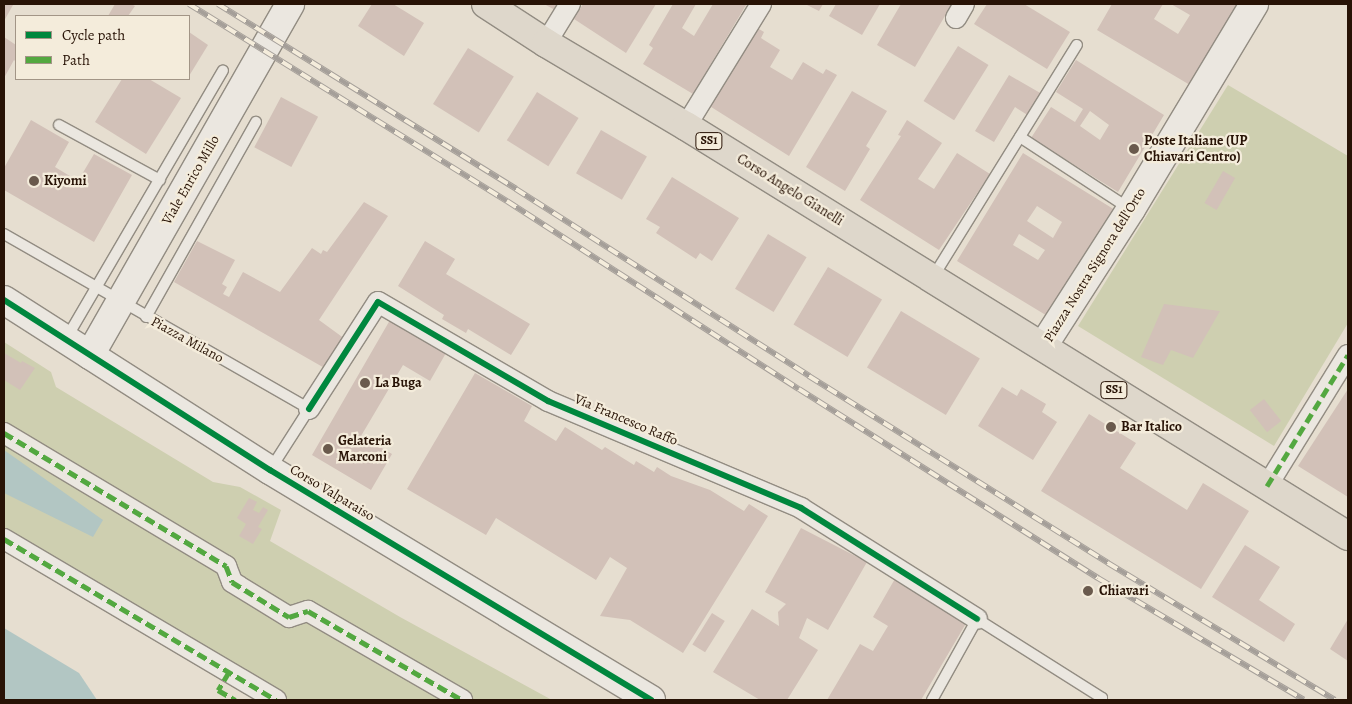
<!DOCTYPE html>
<style>
body{margin:0}
#map{position:relative;width:1352px;height:704px;overflow:hidden;background:#e6ded0;font-family:Alegreya,serif}
div>[style]{position:absolute}
[style*='--x']{left:calc(var(--x)*1px);top:calc(var(--y)*1px);width:calc(var(--w)*1px);rotate:calc(var(--a)*1deg)}
.green>*{inset:0;background:#cecfb0}
.water>*{inset:0;background:#b2c6c3}
.building>*{inset:0;background:#d2c1b8;transform-origin:0 0}
.roads{filter:drop-shadow(1px 0 #928c82) drop-shadow(-1px 0 #928c82) drop-shadow(0 1px #928c82) drop-shadow(0 -1px #928c82)}
.lane>*{height:10px;margin:-5px;padding:0 5px;transform-origin:5px;border-radius:5px;background:#ebe7e0}
.street>*{height:20px;margin:-10px;padding:0 10px;transform-origin:10px;border-radius:10px;background:#ebe7e0}
.secondary>*{height:28px;margin:-14px;padding:0 14px;transform-origin:14px;border-radius:14px;background:#ebe7e0}
.primary>*{height:28px;margin:-14px;padding:0 14px;transform-origin:14px;border-radius:14px;background:#ded7cb}
.rail>*{height:5.5px;margin-top:-2.75px;transform-origin:0;background:repeating-linear-gradient(90deg,#f4ecdb 0 11px,#a59f99 0 22px);box-sizing:border-box;border-block:1px solid #a59f99}
.quiet>*{height:5px;margin-top:-2.5px;transform-origin:0;background:repeating-linear-gradient(90deg,#53a840 0 10px,transparent 0 15px)}
.cycleway>*{height:6px;margin:-3px;padding:0 3px;transform-origin:3px;border-radius:3px;background:#00873e}
.dots>*{width:14px;height:14px;translate:-50% -50%;box-sizing:border-box;border:2px solid #f4ecdb;border-radius:50%}
span{translate:-50% -50%;white-space:nowrap;text-align:center;line-height:1.15;-webkit-text-stroke:4.5px #f4ecdb;paint-order:stroke}
.shield-label span{padding:1px 4px;background:#f4ecdb;border:1px solid;border-radius:4px;-webkit-text-stroke-width:0}
.shield-label{font-size:12px;color:#281306;font-weight:700}
.poi-label{font-size:14px;color:#281306;font-weight:700}
.left{translate:0 -50%;text-align:left}
.street-label{font-size:14px;color:#281306}
.frame{position:absolute;inset:0;border:5px solid #281306;pointer-events:none}
.legend{position:absolute;left:15px;top:15px;width:175px;height:65px;box-sizing:border-box;background:#f4ecdb;border:1px solid #a29586;margin:0;padding:6px 9px;list-style:none;font-size:15px;color:#281306}
.legend li{display:flex;align-items:center;gap:10px;height:25px}
.legend b{width:25px;border:1px solid #a29586}
</style>
<div id="map">
<div class="green">
<i style="clip-path:polygon(1228px 85px,1348px 156px,1348px 323px,1274px 446px,1078px 326px)"></i>
<i style="clip-path:polygon(4px 342px,51px 372px,56px 387px,213px 482px,240px 487px,281px 510px,270px 541px,400px 617px,552px 700px,266px 700px,4px 543px)"></i>
</div>
<div class="water">
<i style="clip-path:polygon(4px 450px,103px 520px,93px 537px,4px 493px)"></i>
<i style="clip-path:polygon(4px 628px,79px 673px,97px 700px,4px 700px)"></i>
</div>
<div class="building">
<i style="clip-path:polygon(4px 4px,13px 5px,4px 21px)"></i>
<i style="clip-path:polygon(115px 4px,131px 4px,135px 6px,128px 16px,108px 16px)"></i>
<i style="clip-path:polygon(372px 4px,393px 4px,424px 23px,404px 56px,358px 26px)"></i>
<i style="clip-path:polygon(544px 4px,559px 4px,555px 10px)"></i>
<i style="clip-path:polygon(583px 4px,656px 4px,626px 53px,574px 19px)"></i>
<i style="clip-path:polygon(673px 4px,696px 4px,682px 28px,694px 36px,713px 4px,746px 5px,693px 94px,643px 64px,653px 48px,649px 45px)"></i>
<i style="clip-path:polygon(805px 4px,823px 4px,819px 11px)"></i>
<i style="clip-path:polygon(836px 4px,880px 4px,862px 35px,829px 16px)"></i>
<i style="clip-path:polygon(901px 4px,952px 4px,915px 67px,877px 45px)"></i>
<i style="clip-path:polygon(987px 4px,1024px 4px,1070px 32px,1047px 69px,974px 24px)"></i>
<i style="clip-path:polygon(1112px 4px,1163px 4px,1154px 19px,1178px 34px,1190px 15px,1171px 4px,1240px 4px,1190px 85px,1097px 30px)"></i>
<i style="clip-path:polygon(754px 26px,764px 32px,761px 38px,780px 50px,770px 67px,792px 80px,803px 62px,823px 74px,826px 69px,837px 75px,789px 156px,708px 105px)"></i>
<i style="clip-path:polygon(189px 32px,208px 45px,189px 76px)"></i>
<i style="clip-path:polygon(4px 37px,16px 45px,16px 62px,14px 60px,4px 78px)"></i>
<i style="left:958px;top:46px;width:36px;height:65px;rotate:32deg"></i>
<i style="left:468px;top:48px;width:54px;height:66px;rotate:32deg"></i>
<i style="clip-path:polygon(evenodd,1076px 60px,1164px 115px,1118px 192px,1031px 138px,1051px 107px,1075px 122px,1083px 109px,1056px 92px,1076px 60px,1090px 111px,1109px 125px,1100px 140px,1080px 126px,1090px 111px)"></i>
<i style="clip-path:polygon(1009px 75px,1042px 94px,1029px 116px,1015px 107px,994px 142px,975px 131px)"></i>
<i style="clip-path:polygon(122px 79px,149px 79px,181px 98px,146px 154px,95px 122px)"></i>
<i style="clip-path:polygon(852px 91px,887px 111px,866px 146px,870px 149px,845px 191px,806px 167px)"></i>
<i style="left:537px;top:92px;width:49px;height:57px;rotate:32deg"></i>
<i style="left:281px;top:97px;width:42px;height:57px;rotate:28deg"></i>
<i style="clip-path:polygon(31px 120px,69px 142px,55px 167px,78px 181px,94px 154px,132px 175px,94px 242px,4px 190px,4px 168px)"></i>
<i style="clip-path:polygon(907px 120px,942px 143px,918px 179px,934px 189px,957px 153px,990px 174px,939px 250px,860px 200px,901px 136px,898px 135px)"></i>
<i style="left:601px;top:130px;width:53px;height:50px;rotate:30deg"></i>
<i style="clip-path:polygon(evenodd,1023px 153px,1115px 210px,1049px 317px,957px 261px,1023px 153px,1037px 206px,1062px 222px,1053px 238px,1027px 221px,1037px 206px,1023px 153px,1019px 234px,1045px 250px,1038px 260px,1013px 245px,1019px 234px)"></i>
<i style="left:1223px;top:171px;width:14px;height:37px;rotate:30deg"></i>
<i style="clip-path:polygon(672px 177px,739px 218px,712px 261px,700px 253px,696px 259px,656px 233px,660px 227px,646px 219px)"></i>
<i style="clip-path:polygon(364px 202px,388px 216px,319px 320px,345px 339px,328px 370px,174px 282px,197px 241px,235px 260px,222px 284px,227px 287px,223px 294px,229px 297px,243px 272px,280px 292px,312px 248px,321px 254px,323px 250px,327px 252px)"></i>
<i style="left:768px;top:234px;width:45px;height:64px;rotate:31deg"></i>
<i style="clip-path:polygon(425px 241px,455px 259px,446px 274px,530px 324px,511px 355px,468px 329px,466px 333px,442px 319px,444px 315px,398px 286px)"></i>
<i style="left:828px;top:267px;width:63px;height:67px;rotate:31deg"></i>
<i style="clip-path:polygon(1164px 304px,1220px 311px,1193px 358px,1171px 350px,1163px 365px,1141px 357px)"></i>
<i style="left:901px;top:311px;width:92px;height:66px;rotate:31deg"></i>
<i style="clip-path:polygon(390px 320px,446px 353px,430px 381px,403px 365px,361px 436px,392px 454px,371px 490px,312px 455px)"></i>
<i style="clip-path:polygon(4px 353px,21px 363px,22px 361px,35px 368px,20px 390px,4px 380px)"></i>
<i style="clip-path:polygon(475px 373px,532px 406px,524px 421px,556px 441px,565px 427px,602px 450px,605px 447px,634px 465px,636px 461px,654px 472px,657px 467px,671px 476px,710px 490px,744px 511px,749px 504px,768px 516px,683px 653px,630px 620px,600px 616px,627px 568px,610px 557px,596px 580px,496px 518px,486px 535px,407px 489px)"></i>
<i style="clip-path:polygon(1002px 387px,1017px 396px,1021px 389px,1046px 404px,1042px 412px,1057px 422px,1033px 460px,978px 426px)"></i>
<i style="clip-path:polygon(1348px 389px,1348px 497px,1298px 466px)"></i>
<i style="left:1264px;top:399px;width:28px;height:18px;rotate:52deg"></i>
<i style="clip-path:polygon(1089px 414px,1136px 443px,1120px 468px,1187px 510px,1203px 483px,1249px 511px,1201px 589px,1041px 491px)"></i>
<i style="clip-path:polygon(249px 498px,257px 502px,253px 510px,259px 513px,263px 507px,268px 510px,258px 527px,262px 529px,253px 544px,239px 536px,246px 524px,237px 518px)"></i>
<i style="clip-path:polygon(801px 528px,867px 562px,828px 630px,807px 618px,799px 638px,818px 650px,787px 700px,760px 700px,713px 672px,752px 609px,779px 626px,778px 612px,786px 604px,765px 592px)"></i>
<i style="clip-path:polygon(1245px 545px,1280px 567px,1259px 600px,1295px 624px,1284px 642px,1212px 597px)"></i>
<i style="clip-path:polygon(896px 577px,968px 620px,921px 700px,827px 700px,860px 644px,873px 651px,888px 626px,873px 617px)"></i>
<i style="left:712px;top:613px;width:15px;height:37px;rotate:32deg"></i>
<i style="clip-path:polygon(1348px 619px,1348px 661px,1330px 649px)"></i>
</div>
<div class="roads">
<div class="lane">
<i style="--x:59;--y:125;--w:115;--a:28.6"></i>
<i style="--x:1020;--y:137;--w:131;--a:33.2"></i>
<i style="--x:4;--y:234;--w:352;--a:29.8"></i>
<i style="--x:309;--y:409;--w:72;--a:122.6"></i>
<i style="--x:933;--y:277;--w:273;--a:-58.2"></i>
<i style="--x:146;--y:317;--w:224;--a:-60.6"></i>
<i style="--x:66;--y:339;--w:311;--a:-59.7"></i>
<i style="--x:932;--y:700;--w:93;--a:-60.9"></i>
<i style="--x:977;--y:619;--w:148;--a:32.3"></i>
<i style="--x:1102;--y:698;--w:2;--a:117"></i>
</div>
<div class="street">
<i style="--x:956;--y:18;--w:16;--a:-60"></i>
<i style="--x:546;--y:43;--w:46;--a:-58.4"></i>
<i style="--x:686;--y:126;--w:143;--a:-58.4"></i>
<i style="--x:309;--y:409;--w:127;--a:-57.2"></i>
<i style="--x:378;--y:302;--w:197;--a:30.2"></i>
<i style="--x:548;--y:401;--w:275;--a:22.9"></i>
<i style="--x:801;--y:508;--w:208;--a:32.2"></i>
<i style="--x:4;--y:433;--w:259;--a:30.9"></i>
<i style="--x:226;--y:566;--w:17;--a:69"></i>
<i style="--x:232;--y:582;--w:67;--a:31.6"></i>
<i style="--x:289;--y:617;--w:20;--a:-18"></i>
<i style="--x:308;--y:611;--w:178;--a:30"></i>
<i style="--x:1267;--y:486;--w:154;--a:-58.3"></i>
<i style="--x:4;--y:539;--w:316;--a:30.6"></i>
</div>
<div class="secondary">
<i style="--x:4;--y:300;--w:316;--a:32.6"></i>
<i style="--x:270;--y:470;--w:445;--a:31.1"></i>
<i style="--x:1043;--y:346;--w:163;--a:-57.3"></i>
<i style="--x:1131;--y:209;--w:239;--a:-59"></i>
<i style="--x:90;--y:355;--w:404;--a:-60.3"></i>
</div>
<div class="primary">
<i style="--x:486;--y:4;--w:72;--a:33"></i>
<i style="--x:546;--y:43;--w:163;--a:30.7"></i>
<i style="--x:686;--y:126;--w:779;--a:31.77"></i>
</div>
</div>
<div class="rail">
<i style="--x:189;--y:4;--w:374;--a:31.8"></i>
<i style="--x:507;--y:201;--w:347;--a:32.8"></i>
<i style="--x:799;--y:389;--w:354;--a:32.3"></i>
<i style="--x:1098;--y:578;--w:239;--a:30.6"></i>
<i style="--x:218;--y:4;--w:351;--a:31.8"></i>
<i style="--x:516;--y:189;--w:348;--a:32.5"></i>
<i style="--x:809;--y:376;--w:353;--a:32"></i>
<i style="--x:1108;--y:563;--w:265;--a:31.1"></i>
</div>
<div class="quiet">
<i style="--x:4;--y:433;--w:259;--a:30.9"></i>
<i style="--x:226;--y:566;--w:17;--a:69"></i>
<i style="--x:232;--y:582;--w:67;--a:31.6"></i>
<i style="--x:289;--y:617;--w:20;--a:-18"></i>
<i style="--x:308;--y:611;--w:178;--a:30"></i>
<i style="--x:1267;--y:486;--w:154;--a:-58.3"></i>
<i style="--x:4;--y:539;--w:316;--a:30.6"></i>
<i style="--x:229;--y:672;--w:21;--a:121"></i>
<i style="--x:218;--y:690;--w:20;--a:30"></i>
</div>
<div class="cycleway">
<i style="--x:4;--y:300;--w:316;--a:32.6"></i>
<i style="--x:270;--y:470;--w:445;--a:31.1"></i>
<i style="--x:309;--y:409;--w:127;--a:-57.2"></i>
<i style="--x:378;--y:302;--w:197;--a:30.2"></i>
<i style="--x:548;--y:401;--w:275;--a:22.9"></i>
<i style="--x:801;--y:508;--w:208;--a:32.2"></i>
</div>
<div class="dots">
<i style="left:1134px;top:149px;background:#6a5a4d"></i>
<i style="left:34px;top:181px;background:#6a5a4d"></i>
<i style="left:365px;top:383px;background:#6a5a4d"></i>
<i style="left:1111px;top:427px;background:#6a5a4d"></i>
<i style="left:328px;top:449px;background:#6a5a4d"></i>
<i style="left:1088px;top:591px;background:#6a5a4d"></i>
</div>
<div class="shield-label">
<span style="left:709px;top:141px">SS1</span>
<span style="left:1114px;top:390px">SS1</span>
</div>
<div class="poi-label">
<span class="left" style="left:1144px;top:149px">Poste Italiane (UP<br>Chiavari Centro)</span>
<span class="left" style="left:44px;top:181px">Kiyomi</span>
<span class="left" style="left:375px;top:383px">La Buga</span>
<span class="left" style="left:1121px;top:427px">Bar Italico</span>
<span class="left" style="left:338px;top:449px">Gelateria<br>Marconi</span>
<span class="left" style="left:1099px;top:591px">Chiavari</span>
</div>
<div class="street-label">
<span style="left:191px;top:180px;rotate:-60deg">Viale Enrico Millo</span>
<span style="left:790px;top:190px;rotate:32deg">Corso Angelo Gianelli</span>
<span style="left:1095px;top:265px;rotate:-58deg">Piazza Nostra Signora dell'Orto</span>
<span style="left:187px;top:340px;rotate:29deg">Piazza Milano</span>
<span style="left:626px;top:420px;rotate:23deg">Via Francesco Raffo</span>
<span style="left:332px;top:493px;rotate:31deg">Corso Valparaiso</span>
</div>
<div class="frame"></div>
<ul class="legend">
<li><b style="height:6px;background:#00873e"></b>Cycle path</li>
<li><b style="height:6px;background:#53a840"></b>Path</li>
</ul>
</div>
